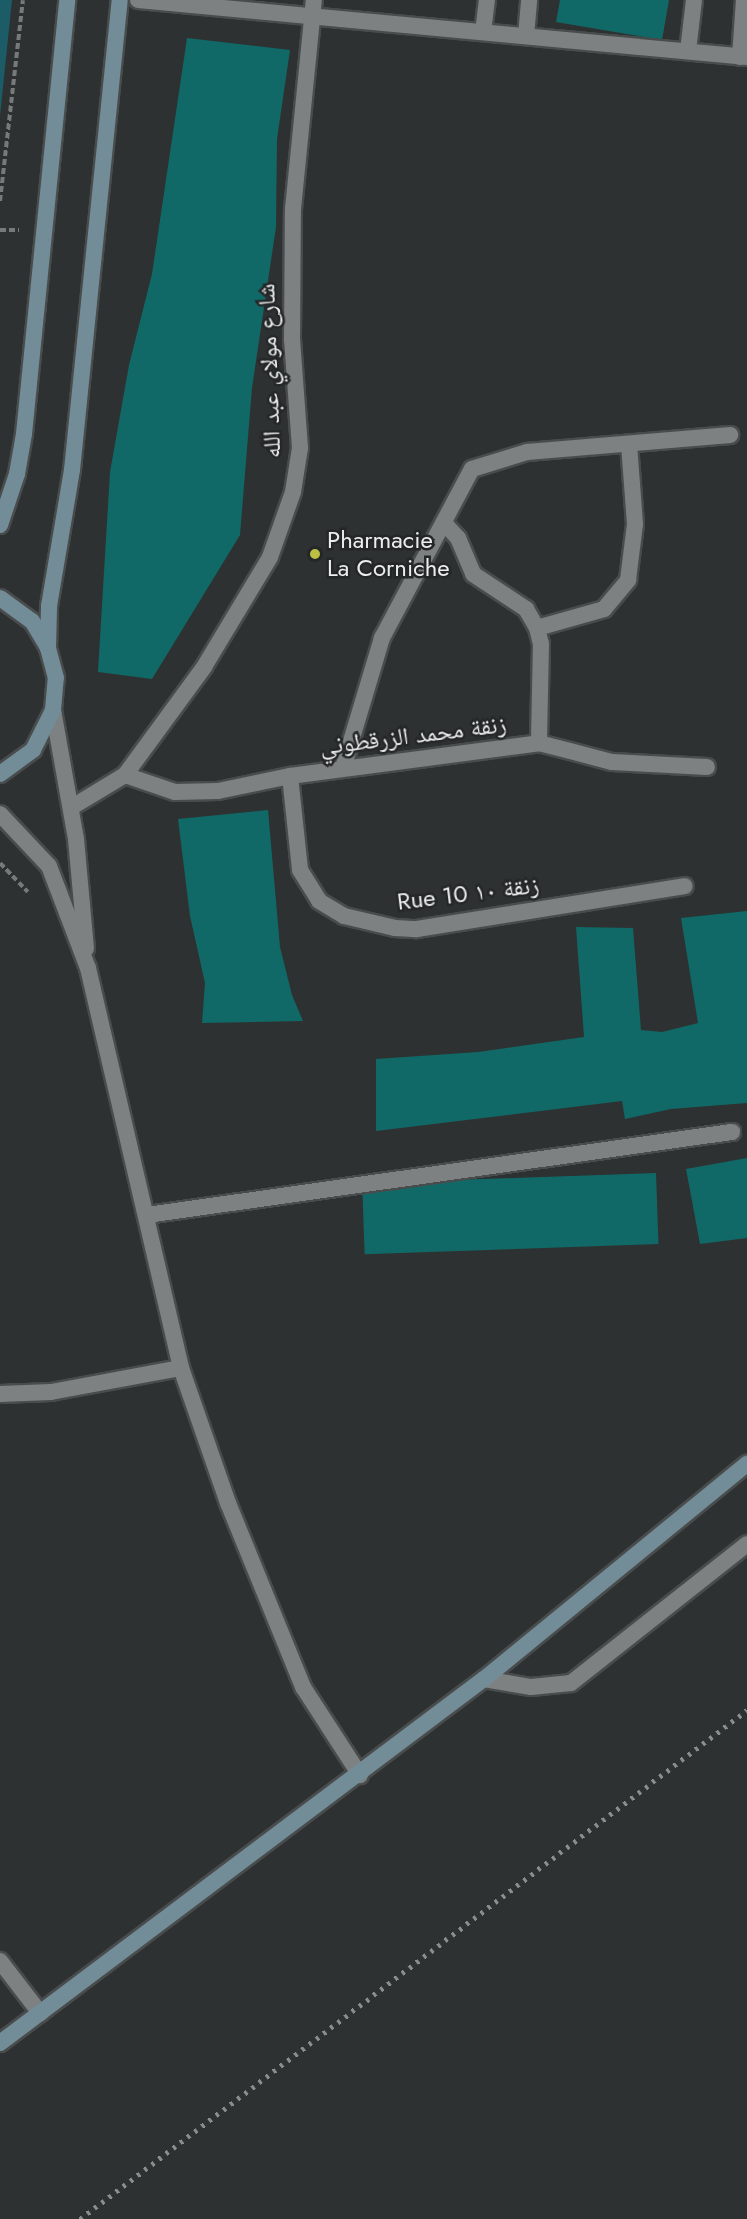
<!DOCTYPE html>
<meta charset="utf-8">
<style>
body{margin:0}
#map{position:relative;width:747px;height:2219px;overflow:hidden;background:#2e3131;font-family:Jost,"Noto Naskh Arabic",sans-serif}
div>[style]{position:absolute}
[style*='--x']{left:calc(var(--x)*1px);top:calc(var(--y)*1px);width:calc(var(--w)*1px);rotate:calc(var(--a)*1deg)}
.green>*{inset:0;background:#1c5c67}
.building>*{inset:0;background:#106966;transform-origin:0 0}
.path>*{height:4px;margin-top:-2px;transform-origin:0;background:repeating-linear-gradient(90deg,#777a7a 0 6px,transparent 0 9px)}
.roads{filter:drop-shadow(2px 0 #494c4c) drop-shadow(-2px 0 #494c4c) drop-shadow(0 2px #494c4c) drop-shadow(0 -2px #494c4c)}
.service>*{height:16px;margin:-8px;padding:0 8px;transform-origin:8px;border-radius:8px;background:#7d8181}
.minor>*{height:16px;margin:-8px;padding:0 8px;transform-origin:8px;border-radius:8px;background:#7d8181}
.tertiary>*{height:16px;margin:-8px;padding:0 8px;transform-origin:8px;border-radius:8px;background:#7d8181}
.secondary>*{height:16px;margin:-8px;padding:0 8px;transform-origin:8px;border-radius:8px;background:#738d98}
.rail>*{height:4.5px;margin-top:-2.25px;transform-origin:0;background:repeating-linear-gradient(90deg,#8b8e8e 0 3px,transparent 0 9px)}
.dots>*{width:16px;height:16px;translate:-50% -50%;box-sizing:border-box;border:3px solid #242728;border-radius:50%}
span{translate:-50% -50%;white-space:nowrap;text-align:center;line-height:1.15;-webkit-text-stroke:5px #242728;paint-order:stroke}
.street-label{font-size:24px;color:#eceeee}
.poi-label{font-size:24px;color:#eceeee}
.left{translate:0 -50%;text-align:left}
</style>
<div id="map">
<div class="green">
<i style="clip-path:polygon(0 0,12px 0,0 116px)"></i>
</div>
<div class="building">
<i style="clip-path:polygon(560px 0,669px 0,662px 40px,556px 22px)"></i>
<i style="clip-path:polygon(187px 38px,290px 50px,277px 139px,276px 227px,252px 388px,240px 535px,152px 679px,98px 672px,110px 472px,129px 365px,152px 274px)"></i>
<i style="clip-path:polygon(268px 810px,280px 947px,292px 995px,303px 1021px,202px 1023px,205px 983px,190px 916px,178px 819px)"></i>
<i style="clip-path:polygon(747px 911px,747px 1103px,671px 1109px,625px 1119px,622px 1101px,376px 1131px,376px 1059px,478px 1052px,584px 1037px,576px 927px,633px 928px,641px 1030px,662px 1032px,698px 1023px,681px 918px)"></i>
<i style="clip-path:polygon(747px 1158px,747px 1238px,700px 1244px,686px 1169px)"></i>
<i style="left:656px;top:1173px;width:71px;height:294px;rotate:88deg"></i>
</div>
<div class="path">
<i style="--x:0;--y:201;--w:202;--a:-83.5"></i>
<i style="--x:0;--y:230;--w:19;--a:0"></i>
<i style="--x:0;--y:863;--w:40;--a:46"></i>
</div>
<div class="roads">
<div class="service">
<i style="--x:444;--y:523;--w:21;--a:47"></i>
<i style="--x:458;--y:538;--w:39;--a:67"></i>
<i style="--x:473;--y:574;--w:64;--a:33.4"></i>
<i style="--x:526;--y:609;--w:22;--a:60"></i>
<i style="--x:537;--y:628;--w:16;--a:76"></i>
<i style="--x:541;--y:644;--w:99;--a:91.2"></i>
<i style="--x:537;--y:628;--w:70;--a:-15.8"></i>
<i style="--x:604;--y:609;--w:38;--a:-50"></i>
<i style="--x:628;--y:580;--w:56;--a:-82.9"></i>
<i style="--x:635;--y:524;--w:80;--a:-94.3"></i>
<i style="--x:343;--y:768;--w:136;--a:-73.3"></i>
<i style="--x:382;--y:638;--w:191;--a:-62"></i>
<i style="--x:472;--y:469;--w:58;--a:-17.2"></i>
<i style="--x:527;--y:452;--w:204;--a:-4.8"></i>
<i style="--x:0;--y:1394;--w:51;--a:-2.2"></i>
<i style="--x:51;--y:1392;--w:132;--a:-10.5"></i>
<i style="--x:484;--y:1679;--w:48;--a:9.7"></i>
<i style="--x:531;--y:1687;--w:40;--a:-5.7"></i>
<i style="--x:571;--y:1683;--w:224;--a:-38.3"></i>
</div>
<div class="minor">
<i style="--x:138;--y:0;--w:612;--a:5.35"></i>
<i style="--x:483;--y:32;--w:32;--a:-83"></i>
<i style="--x:526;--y:36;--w:36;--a:-85"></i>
<i style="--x:688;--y:51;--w:51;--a:-83.3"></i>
<i style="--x:740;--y:57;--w:57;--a:-86"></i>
<i style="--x:125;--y:775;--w:53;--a:18.8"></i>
<i style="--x:175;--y:792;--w:43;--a:-1.3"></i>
<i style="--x:218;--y:791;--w:74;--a:-11.8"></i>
<i style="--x:290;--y:776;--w:251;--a:-7.5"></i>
<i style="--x:539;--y:743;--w:75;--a:14.6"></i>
<i style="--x:612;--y:762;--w:95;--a:3"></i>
<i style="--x:290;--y:776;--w:95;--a:83.9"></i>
<i style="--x:300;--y:870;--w:36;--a:58"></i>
<i style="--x:319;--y:901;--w:29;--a:31"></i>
<i style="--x:344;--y:916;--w:52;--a:13.2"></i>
<i style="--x:395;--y:928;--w:22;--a:3"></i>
<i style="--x:417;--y:929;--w:271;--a:-9.1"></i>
<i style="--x:72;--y:807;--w:62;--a:-31.1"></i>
<i style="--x:125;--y:775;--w:134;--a:-53.8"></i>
<i style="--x:204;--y:667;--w:128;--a:-59"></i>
<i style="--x:270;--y:557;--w:69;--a:-70.5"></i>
<i style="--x:293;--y:492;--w:45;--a:-81"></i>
<i style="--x:300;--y:448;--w:109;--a:-94.2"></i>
<i style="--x:292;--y:339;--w:130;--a:-89.6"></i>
<i style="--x:293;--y:209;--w:210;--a:-84.3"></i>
<i style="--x:147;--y:1215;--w:591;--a:-8.08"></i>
<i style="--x:0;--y:1961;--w:66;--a:52.4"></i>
</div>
<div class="tertiary">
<i style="--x:53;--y:710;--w:131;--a:79.9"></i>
<i style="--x:76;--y:839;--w:110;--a:84.8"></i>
<i style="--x:0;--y:814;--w:71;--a:46.7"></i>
<i style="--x:49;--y:866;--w:109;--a:69.1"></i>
<i style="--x:88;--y:968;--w:411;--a:76.9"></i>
<i style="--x:181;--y:1368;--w:143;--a:70.8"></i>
<i style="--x:228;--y:1503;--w:199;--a:67.8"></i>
<i style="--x:303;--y:1687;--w:105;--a:57.1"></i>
</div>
<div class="secondary">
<i style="--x:0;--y:525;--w:54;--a:-71.6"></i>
<i style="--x:17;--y:474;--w:41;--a:-80.1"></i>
<i style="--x:24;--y:434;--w:436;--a:-84.3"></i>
<i style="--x:0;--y:598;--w:39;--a:36"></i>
<i style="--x:32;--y:621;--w:31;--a:59"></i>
<i style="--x:0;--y:774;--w:41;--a:-36"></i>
<i style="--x:33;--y:750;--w:45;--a:-63.4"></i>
<i style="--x:53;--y:710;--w:32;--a:-85"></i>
<i style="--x:56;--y:678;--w:31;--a:-105"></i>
<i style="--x:48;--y:648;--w:42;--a:-88.6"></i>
<i style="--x:49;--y:606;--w:138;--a:-80.4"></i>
<i style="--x:72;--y:470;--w:472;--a:-84.2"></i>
<i style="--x:0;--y:2043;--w:606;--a:-36.95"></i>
<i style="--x:484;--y:1679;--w:340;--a:-39.3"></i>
</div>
</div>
<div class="rail">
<i style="--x:80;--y:2219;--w:839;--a:-37.35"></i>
</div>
<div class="dots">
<i style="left:315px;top:554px;background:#bcbf44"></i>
</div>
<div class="street-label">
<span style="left:269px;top:371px;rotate:-92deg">شارع مولاي عبد الله</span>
<span style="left:413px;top:735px;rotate:-7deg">زنقة محمد الزرقطوني</span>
<span style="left:468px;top:893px;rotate:-7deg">Rue 10 زنقة ١٠</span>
</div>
<div class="poi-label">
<span class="left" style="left:327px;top:554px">Pharmacie<br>La Corniche</span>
</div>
</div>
